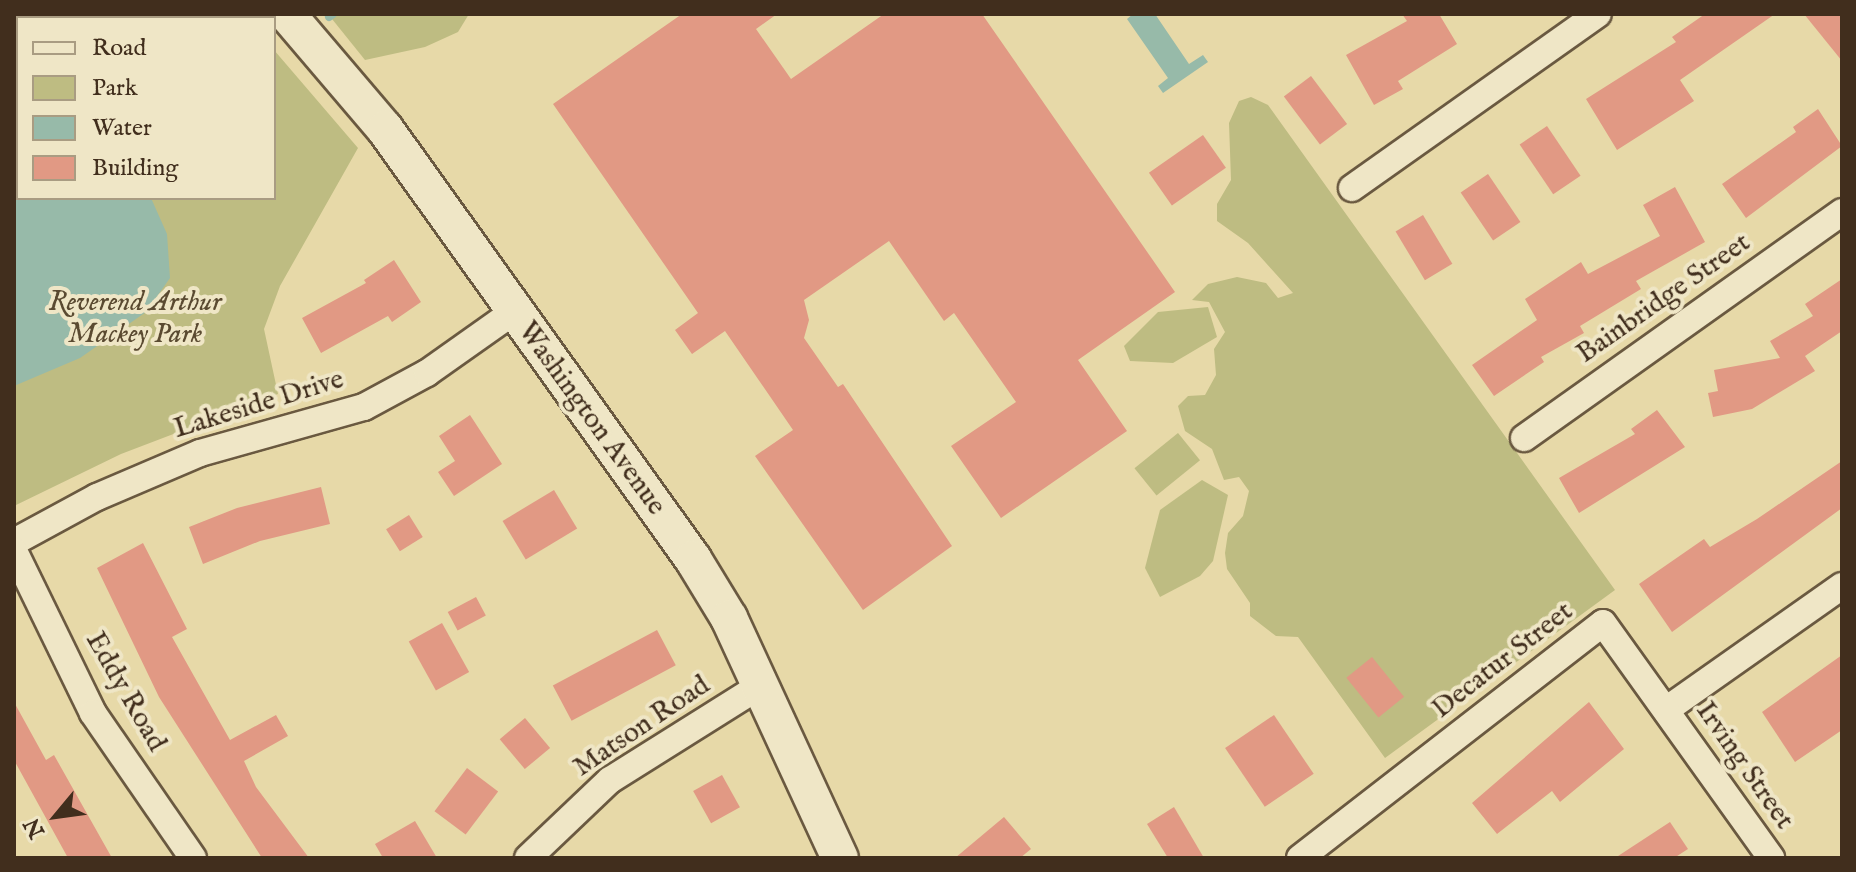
<!DOCTYPE html>
<style>
body{margin:0}
#map{position:relative;width:1856px;height:872px;overflow:hidden;background:#e7d9a8;font-family:"IM FELL English",serif}
div>[style]{position:absolute}
[style*='--x']{left:calc(var(--x)*1px);top:calc(var(--y)*1px);width:calc(var(--w)*1px);rotate:calc(var(--a)*1deg)}
.green>*{inset:0;background:#bebc82;transform-origin:0 0}
.water>*{inset:0;background:#97baa9}
.stream>*{height:8px;margin:-4px;padding:0 4px;transform-origin:4px;border-radius:4px;background:#97baa9}
.building>*{inset:0;background:#e19984;transform-origin:0 0}
.roads{filter:drop-shadow(2px 0 #6a5940) drop-shadow(-2px 0 #6a5940) drop-shadow(0 2px #6a5940) drop-shadow(0 -2px #6a5940)}
.street>*{height:26px;margin:-13px;padding:0 13px;transform-origin:13px;border-radius:13px;background:#efe6c6}
.secondary>*{height:36px;margin:-18px;padding:0 18px;transform-origin:18px;border-radius:18px;background:#efe6c6}
span{translate:-50% -50%;white-space:nowrap;text-align:center;line-height:1.15;-webkit-text-stroke:8px #efe6c6;paint-order:stroke}
.street-label{font-size:28px;color:#412e1d}
.park-label{font-size:28px;color:#5a4a31;font-style:italic}
.frame{position:absolute;inset:0;border:16px solid #412e1d;pointer-events:none}
.legend{position:absolute;left:16px;top:16px;width:260px;height:184px;box-sizing:border-box;background:#efe6c6;border:2px solid #a99c82;margin:0;padding:10px 14px;list-style:none;font-size:24px;color:#412e1d}
.legend li{display:flex;align-items:center;gap:16px;height:40px}
.legend b{width:40px;border:2px solid #a99c82}
.north{position:absolute;left:16px;top:776px;width:80px;height:80px;-webkit-text-stroke:6px #efe6c6;paint-order:stroke;rotate:241deg;font-size:22px;font-weight:700;line-height:32px;text-align:center;color:#412e1d}
.north::after{content:'';display:block;margin:auto;width:28px;height:36px;background:#412e1d;clip-path:polygon(50% 0,100% 100%,50% 72%,0 100%)}
</style>
<div id="map">
<div class="green">
<i style="clip-path:polygon(14px 14px,246px 18px,18px 18px,18px 198px,274px 198px,274px 50px,358px 148px,280px 286px,264px 329px,278px 394px,121px 454px,14px 506px)"></i>
<i style="clip-path:polygon(328px 14px,469px 14px,458px 32px,425px 47px,365px 60px)"></i>
<i style="clip-path:polygon(1251px 97px,1268px 105px,1615px 590px,1385px 758px,1298px 637px,1276px 636px,1250px 616px,1250px 603px,1227px 569px,1225px 553px,1228px 533px,1243px 516px,1249px 491px,1239px 477px,1224px 480px,1212px 449px,1185px 431px,1178px 406px,1188px 396px,1205px 395px,1216px 375px,1214px 349px,1225px 332px,1209px 302px,1192px 300px,1208px 284px,1237px 277px,1266px 283px,1278px 298px,1293px 293px,1248px 243px,1217px 221px,1217px 204px,1231px 180px,1229px 123px,1239px 101px)"></i>
<i style="clip-path:polygon(1208px 307px,1217px 337px,1173px 363px,1130px 361px,1124px 346px,1158px 312px)"></i>
<i style="left:1178px;top:433px;width:35px;height:56px;rotate:51deg"></i>
<i style="clip-path:polygon(1202px 480px,1228px 495px,1213px 561px,1200px 576px,1160px 597px,1145px 568px,1160px 510px)"></i>
</div>
<div class="water">
<i style="clip-path:polygon(14px 14px,28px 18px,18px 18px,18px 198px,151px 198px,167px 234px,170px 278px,146px 312px,80px 358px,14px 386px)"></i>
<i style="clip-path:polygon(1133px 14px,1155px 14px,1189px 64px,1203px 55px,1208px 62px,1163px 93px,1158px 86px,1168px 78px,1127px 19px)"></i>
</div>
<div class="stream">
<i style="--x:329;--y:17;--w:5;--a:-37"></i>
</div>
<div class="building">
<i style="clip-path:polygon(682px 14px,777px 14px,756px 29px,791px 79px,884px 14px,982px 14px,1175px 292px,1078px 360px,1127px 431px,1001px 518px,951px 446px,1016px 402px,954px 313px,944px 321px,889px 241px,804px 300px,809px 320px,804px 338px,838px 387px,843px 384px,952px 546px,863px 610px,755px 456px,793px 430px,725px 331px,692px 354px,675px 330px,698px 313px,553px 104px)"></i>
<i style="clip-path:polygon(1402px 14px,1439px 14px,1457px 44px,1398px 81px,1403px 89px,1374px 105px,1346px 55px,1407px 21px)"></i>
<i style="clip-path:polygon(1705px 14px,1775px 14px,1680px 80px,1694px 101px,1617px 150px,1586px 99px,1676px 42px,1672px 37px)"></i>
<i style="clip-path:polygon(1804px 14px,1842px 14px,1842px 61px)"></i>
<i style="left:1311px;top:76px;width:60px;height:34px;rotate:53deg"></i>
<i style="clip-path:polygon(1818px 109px,1842px 146px,1746px 218px,1722px 184px,1796px 132px,1793px 127px)"></i>
<i style="left:1547px;top:126px;width:60px;height:33px;rotate:56deg"></i>
<i style="left:1203px;top:135px;width:40px;height:66px;rotate:55deg"></i>
<i style="left:1488px;top:174px;width:58px;height:33px;rotate:56deg"></i>
<i style="clip-path:polygon(1675px 187px,1705px 242px,1636px 281px,1641px 289px,1580px 326px,1584px 333px,1541px 357px,1544px 362px,1494px 396px,1472px 365px,1537px 320px,1525px 299px,1581px 262px,1588px 274px,1660px 236px,1643px 205px)"></i>
<i style="left:1423px;top:215px;width:57px;height:32px;rotate:59deg"></i>
<i style="clip-path:polygon(394px 260px,421px 302px,392px 322px,388px 316px,321px 353px,302px 318px,366px 283px,364px 280px)"></i>
<i style="clip-path:polygon(1842px 279px,1842px 331px,1805px 356px,1815px 371px,1752px 409px,1713px 417px,1708px 393px,1718px 391px,1714px 370px,1780px 358px,1770px 341px,1813px 316px,1805px 304px)"></i>
<i style="clip-path:polygon(1657px 410px,1685px 447px,1579px 513px,1559px 478px,1635px 434px,1631px 429px)"></i>
<i style="clip-path:polygon(470px 415px,502px 464px,454px 496px,438px 472px,455px 461px,439px 436px)"></i>
<i style="clip-path:polygon(1842px 461px,1842px 508px,1672px 632px,1639px 584px,1704px 539px,1710px 547px,1757px 519px)"></i>
<i style="clip-path:polygon(321px 487px,330px 524px,260px 541px,203px 564px,189px 527px,237px 508px)"></i>
<i style="left:554px;top:490px;width:45px;height:60px;rotate:59deg"></i>
<i style="left:409px;top:515px;width:26px;height:27px;rotate:58deg"></i>
<i style="clip-path:polygon(143px 543px,187px 629px,172px 637px,230px 740px,276px 715px,288px 736px,244px 761px,256px 787px,309px 858px,262px 858px,159px 697px,97px 568px)"></i>
<i style="left:476px;top:597px;width:21px;height:32px;rotate:62deg"></i>
<i style="left:442px;top:623px;width:56px;height:38px;rotate:61deg"></i>
<i style="left:657px;top:630px;width:40px;height:118px;rotate:62deg"></i>
<i style="clip-path:polygon(1842px 655px,1842px 730px,1795px 762px,1762px 712px)"></i>
<i style="left:1372px;top:657px;width:51px;height:33px;rotate:51deg"></i>
<i style="clip-path:polygon(14px 702px,46px 760px,54px 755px,112px 858px,68px 858px,14px 760px)"></i>
<i style="clip-path:polygon(1589px 702px,1624px 749px,1560px 802px,1552px 791px,1497px 834px,1472px 803px)"></i>
<i style="left:1274px;top:715px;width:71px;height:59px;rotate:56deg"></i>
<i style="left:525px;top:718px;width:39px;height:33px;rotate:50deg"></i>
<i style="left:467px;top:768px;width:39px;height:54px;rotate:37deg"></i>
<i style="left:722px;top:775px;width:37px;height:33px;rotate:61deg"></i>
<i style="clip-path:polygon(1174px 807px,1204px 858px,1168px 858px,1147px 824px)"></i>
<i style="clip-path:polygon(1004px 817px,1031px 849px,1020px 858px,955px 858px)"></i>
<i style="clip-path:polygon(415px 821px,437px 858px,383px 858px,375px 844px)"></i>
<i style="clip-path:polygon(1670px 822px,1688px 849px,1674px 858px,1615px 858px)"></i>
</div>
<div class="roads">
<div class="street">
<i style="--x:1352;--y:188;--w:301;--a:-35.3"></i>
<i style="--x:1524;--y:438;--w:390;--a:-35.4"></i>
<i style="--x:14;--y:542;--w:94;--a:-28.5"></i>
<i style="--x:97;--y:497;--w:112;--a:-23.1"></i>
<i style="--x:200;--y:453;--w:170;--a:-15.7"></i>
<i style="--x:364;--y:407;--w:72;--a:-28.4"></i>
<i style="--x:427;--y:373;--w:105;--a:-35.3"></i>
<i style="--x:14;--y:551;--w:180;--a:64"></i>
<i style="--x:93;--y:713;--w:176;--a:55.4"></i>
<i style="--x:1666;--y:710;--w:215;--a:-35.2"></i>
<i style="--x:528;--y:858;--w:113;--a:-43.6"></i>
<i style="--x:610;--y:780;--w:177;--a:-32.1"></i>
<i style="--x:1300;--y:858;--w:383;--a:-37.8"></i>
<i style="--x:1603;--y:623;--w:289;--a:54.4"></i>
</div>
<div class="secondary">
<i style="--x:287;--y:14;--w:151;--a:49.6"></i>
<i style="--x:385;--y:129;--w:529;--a:54.39"></i>
<i style="--x:693;--y:559;--w:69;--a:58.6"></i>
<i style="--x:729;--y:618;--w:264;--a:65.2"></i>
</div>
</div>
<div class="street-label">
<span style="left:1664px;top:299px;rotate:-35deg">Bainbridge Street</span>
<span style="left:259px;top:405px;rotate:-17deg">Lakeside Drive</span>
<span style="left:591px;top:419px;rotate:54deg">Washington Avenue</span>
<span style="left:1503px;top:661px;rotate:-38deg">Decatur Street</span>
<span style="left:125px;top:692px;rotate:60deg">Eddy Road</span>
<span style="left:642px;top:727px;rotate:-34deg">Matson Road</span>
<span style="left:1744px;top:766px;rotate:55deg">Irving Street</span>
</div>
<div class="park-label">
<span style="left:135px;top:319px">Reverend Arthur<br>Mackey Park</span>
</div>
<div class="frame"></div>
<ul class="legend">
<li><b style="height:10px;background:#efe6c6"></b>Road</li>
<li><b style="height:22px;background:#bebc82"></b>Park</li>
<li><b style="height:22px;background:#97baa9"></b>Water</li>
<li><b style="height:22px;background:#e19984"></b>Building</li>
</ul>
<div class="north">N</div>
</div>
